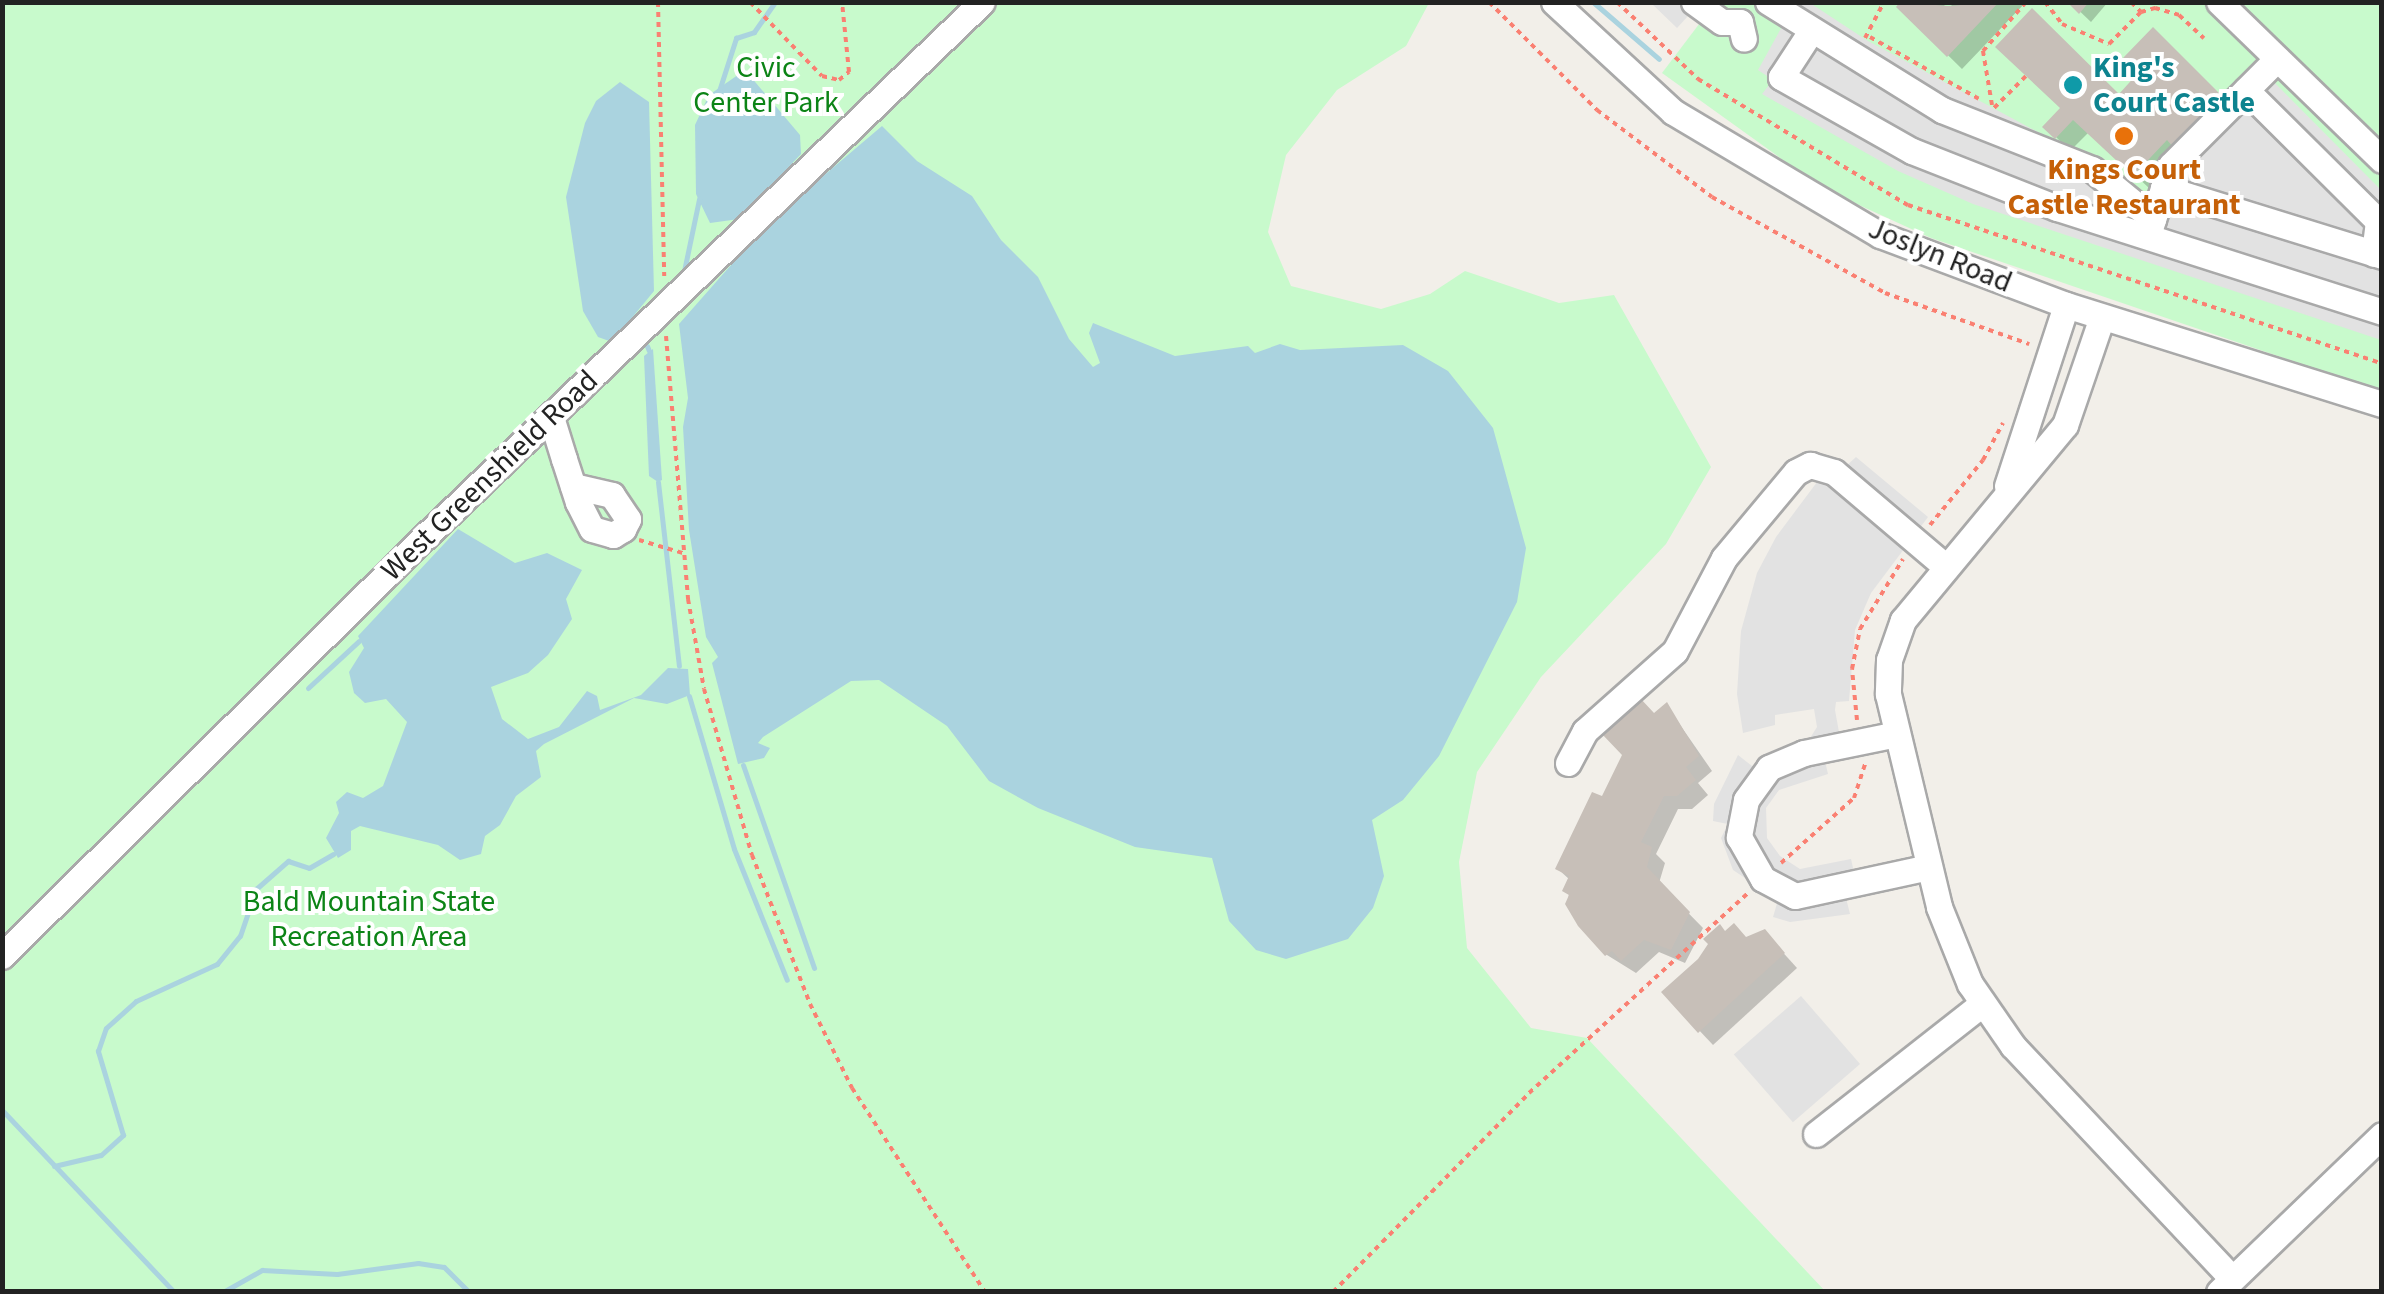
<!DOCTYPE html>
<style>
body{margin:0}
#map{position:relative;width:2384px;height:1294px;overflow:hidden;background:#f2efe9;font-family:"Source Sans 3",sans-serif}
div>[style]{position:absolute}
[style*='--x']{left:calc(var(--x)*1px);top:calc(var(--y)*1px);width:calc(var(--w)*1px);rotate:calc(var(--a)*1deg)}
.park>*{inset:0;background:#c8facc}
.parking>*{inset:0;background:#e2e2e2;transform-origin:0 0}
.water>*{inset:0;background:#aad3df}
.shadow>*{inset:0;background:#0003}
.stream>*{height:5px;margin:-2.5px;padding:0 2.5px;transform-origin:2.5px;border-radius:2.5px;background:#aad3df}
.building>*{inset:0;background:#c7bfb8}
.path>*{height:4px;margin-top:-2px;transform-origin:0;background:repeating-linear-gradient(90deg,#fa8072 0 5px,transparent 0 10px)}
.roads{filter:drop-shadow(2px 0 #a9a9a9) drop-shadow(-2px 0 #a9a9a9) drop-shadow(0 2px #a9a9a9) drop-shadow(0 -2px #a9a9a9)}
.minor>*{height:25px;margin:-12.5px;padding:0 12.5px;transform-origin:12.5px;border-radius:12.5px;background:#fff}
.dots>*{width:28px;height:28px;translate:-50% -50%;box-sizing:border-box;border:5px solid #fff;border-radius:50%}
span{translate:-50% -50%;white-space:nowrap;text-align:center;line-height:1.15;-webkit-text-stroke:8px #fff;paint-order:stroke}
.park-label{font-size:30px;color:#0c8416}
.culture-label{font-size:30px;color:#0d838f;font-weight:700}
.left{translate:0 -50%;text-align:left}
.food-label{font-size:30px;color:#c56008;font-weight:700}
.street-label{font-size:30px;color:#222}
.frame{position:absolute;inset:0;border:5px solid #222;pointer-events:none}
</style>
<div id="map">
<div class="park">
<i style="clip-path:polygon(3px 3px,1429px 3px,1406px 46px,1337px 90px,1286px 155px,1268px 232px,1291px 286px,1381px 309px,1430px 294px,1465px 271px,1559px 303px,1614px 295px,1711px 467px,1666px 544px,1541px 677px,1477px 772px,1459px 862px,1467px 948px,1531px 1028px,1587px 1038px,1825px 1291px,3px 1292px)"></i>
<i style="clip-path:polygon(1715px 3px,2381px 3px,2381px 391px,1931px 238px,1822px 188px,1662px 73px)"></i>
</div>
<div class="parking">
<i style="clip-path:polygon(1651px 3px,1700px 3px,1677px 28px)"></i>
<i style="clip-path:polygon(1795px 3px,1810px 3px,1868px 41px,2051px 139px,2147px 203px,2271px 79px,2381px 190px,2381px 340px,1973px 204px,1898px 171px,1762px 94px,1773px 80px,1758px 70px)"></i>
<i style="clip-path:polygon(1856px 457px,1928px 517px,1871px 593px,1855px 630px,1849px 701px,1836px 702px,1835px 710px,1843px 754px,1825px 761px,1828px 774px,1779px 790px,1766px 808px,1767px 838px,1780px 856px,1800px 869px,1851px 859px,1859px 894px,1846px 898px,1850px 914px,1790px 922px,1773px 917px,1778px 900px,1733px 870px,1721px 838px,1728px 824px,1713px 821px,1714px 804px,1738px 755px,1752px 766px,1807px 743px,1817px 727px,1814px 709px,1775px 715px,1775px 725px,1743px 733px,1737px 694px,1741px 631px,1757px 573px,1776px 537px,1832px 462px,1845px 467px)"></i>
<i style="left:1801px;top:996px;width:90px;height:89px;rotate:49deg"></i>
</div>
<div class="water">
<i style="clip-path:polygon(745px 70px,800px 135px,801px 154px,739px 219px,710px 223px,696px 194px,695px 125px,709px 95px)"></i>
<i style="clip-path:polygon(620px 82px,649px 102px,654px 291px,612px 342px,598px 337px,583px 311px,566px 197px,585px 123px,596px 101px)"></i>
<i style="clip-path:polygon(882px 126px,917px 161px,972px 196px,1001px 240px,1038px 277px,1069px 339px,1093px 367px,1100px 363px,1089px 333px,1093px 323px,1175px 356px,1248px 346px,1255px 353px,1280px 344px,1300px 350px,1403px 345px,1448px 371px,1493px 428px,1526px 548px,1517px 602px,1439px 756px,1403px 800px,1372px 820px,1384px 876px,1373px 908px,1348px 939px,1286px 959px,1256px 950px,1229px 921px,1212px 858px,1135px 847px,1038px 808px,989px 781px,947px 726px,879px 680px,851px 681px,763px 737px,758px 743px,770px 748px,764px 758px,738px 764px,712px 663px,718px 657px,706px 637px,689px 530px,683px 427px,688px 398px,679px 324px,769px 222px)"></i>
<i style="clip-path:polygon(653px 349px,662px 480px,658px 482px,649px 476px,644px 356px)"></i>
<i style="clip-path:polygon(458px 529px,515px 563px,547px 553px,582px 570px,566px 599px,572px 619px,548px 655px,528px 673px,491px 687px,502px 719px,528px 739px,559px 727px,587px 691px,597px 696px,600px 710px,641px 695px,668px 668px,688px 669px,690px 695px,667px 704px,634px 698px,544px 744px,536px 751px,541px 777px,516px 796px,500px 825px,485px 836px,481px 854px,460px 860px,438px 845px,360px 826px,351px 831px,351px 850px,338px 858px,326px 838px,339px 813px,336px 802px,347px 792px,363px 798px,383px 786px,407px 722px,386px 699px,365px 703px,354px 693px,349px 672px,364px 648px,358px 636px)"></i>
</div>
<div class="shadow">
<i style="clip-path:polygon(1903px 2px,1941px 2px,1948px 9px,1955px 2px,2026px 2px,1962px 69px,1899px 7px)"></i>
<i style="clip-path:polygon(2070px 2px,2108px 2px,2091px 22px)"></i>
<i style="clip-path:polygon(2153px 31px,2230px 108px,2149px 188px,2089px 132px,2070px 151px,2046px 127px,2119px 97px,2142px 73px)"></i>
<i style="clip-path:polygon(1667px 706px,1712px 771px,1698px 783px,1708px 795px,1692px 809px,1678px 809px,1656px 854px,1665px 863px,1659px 883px,1703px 928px,1685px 963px,1659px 952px,1636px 973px,1607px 955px,1568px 904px,1570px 880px,1558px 869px)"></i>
<i style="clip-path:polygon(1726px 934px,1778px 947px,1797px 968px,1713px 1045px,1664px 993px)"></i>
</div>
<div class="stream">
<i style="--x:1593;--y:2;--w:87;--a:40.8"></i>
<i style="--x:719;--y:91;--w:56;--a:-72.2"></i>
<i style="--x:736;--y:38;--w:19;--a:-18"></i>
<i style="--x:754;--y:32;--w:37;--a:-55"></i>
<i style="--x:684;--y:271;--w:74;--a:-78.2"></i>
<i style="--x:647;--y:346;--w:5;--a:68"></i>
<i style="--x:658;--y:482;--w:185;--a:83.5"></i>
<i style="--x:308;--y:688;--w:69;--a:-42.7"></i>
<i style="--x:689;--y:696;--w:159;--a:73.6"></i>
<i style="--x:734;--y:849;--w:141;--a:68"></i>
<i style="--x:743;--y:765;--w:215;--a:70.7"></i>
<i style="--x:2;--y:1110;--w:250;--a:46.6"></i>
<i style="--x:54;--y:1166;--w:48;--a:-13.2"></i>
<i style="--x:101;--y:1155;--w:30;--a:-42"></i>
<i style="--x:123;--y:1135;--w:88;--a:-106.6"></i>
<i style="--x:98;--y:1051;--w:24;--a:-71"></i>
<i style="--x:106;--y:1028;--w:40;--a:-42"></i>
<i style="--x:136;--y:1001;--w:89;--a:-24.6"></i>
<i style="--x:217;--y:964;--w:36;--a:-51"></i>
<i style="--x:240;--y:936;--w:50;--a:-71.2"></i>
<i style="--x:256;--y:889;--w:43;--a:-41.2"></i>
<i style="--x:288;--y:861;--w:22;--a:18"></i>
<i style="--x:309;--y:868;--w:28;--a:-30"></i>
<i style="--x:223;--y:1292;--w:45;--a:-29.4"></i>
<i style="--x:262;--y:1270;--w:75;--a:3.1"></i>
<i style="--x:337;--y:1274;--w:82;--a:-7.7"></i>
<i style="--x:418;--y:1263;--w:26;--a:9"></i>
<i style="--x:444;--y:1267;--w:35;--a:45"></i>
</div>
<div class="building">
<i style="clip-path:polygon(1900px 2px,1948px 6px,1999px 2px,1947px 57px,1896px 7px)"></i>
<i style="clip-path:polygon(2067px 2px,2089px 2px,2079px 14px)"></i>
<i style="clip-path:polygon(2032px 8px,2119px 94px,2138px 73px,2123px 58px,2153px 27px,2222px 96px,2173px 147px,2167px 140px,2133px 176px,2073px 120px,2055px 139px,2042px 127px,2060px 108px,1995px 47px)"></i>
<i style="clip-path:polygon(1640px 698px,1654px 713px,1667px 702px,1699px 756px,1686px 767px,1696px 780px,1677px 796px,1664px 796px,1641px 842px,1652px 847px,1647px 867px,1690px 912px,1671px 950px,1644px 940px,1621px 961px,1612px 951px,1605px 956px,1578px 926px,1565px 904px,1569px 895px,1562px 891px,1569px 876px,1555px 869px,1592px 792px,1602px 796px,1622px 755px,1601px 733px)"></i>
<i style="clip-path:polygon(1734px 923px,1746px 937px,1765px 929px,1785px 953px,1698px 1033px,1661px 992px,1698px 959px,1708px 944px,1703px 939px,1720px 924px,1725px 931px)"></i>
</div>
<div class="path">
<i style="--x:658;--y:2;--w:274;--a:88.7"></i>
<i style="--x:750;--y:2;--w:103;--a:45.8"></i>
<i style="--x:822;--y:76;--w:17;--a:13"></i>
<i style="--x:839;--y:80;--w:13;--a:-39"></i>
<i style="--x:849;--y:72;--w:70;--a:-95.7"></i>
<i style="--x:1489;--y:2;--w:153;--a:45"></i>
<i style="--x:1597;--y:110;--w:144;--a:37.1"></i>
<i style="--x:1712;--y:197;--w:198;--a:29"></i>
<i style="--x:1885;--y:293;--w:153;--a:19.5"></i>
<i style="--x:1617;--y:2;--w:112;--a:43.5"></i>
<i style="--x:1698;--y:79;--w:245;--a:31"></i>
<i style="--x:1908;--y:205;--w:500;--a:18.5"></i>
<i style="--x:2045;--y:2;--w:28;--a:52"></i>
<i style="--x:2062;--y:24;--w:51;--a:23.1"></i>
<i style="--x:2109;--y:44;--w:45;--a:-45"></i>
<i style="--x:2141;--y:12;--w:15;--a:-16"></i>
<i style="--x:2155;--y:8;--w:25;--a:16"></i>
<i style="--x:2179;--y:15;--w:34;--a:43"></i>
<i style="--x:2131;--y:2;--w:14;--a:45"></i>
<i style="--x:1870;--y:37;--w:125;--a:29.6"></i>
<i style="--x:1865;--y:38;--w:41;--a:-62.2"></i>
<i style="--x:1992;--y:105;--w:55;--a:-99.5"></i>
<i style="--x:1983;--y:51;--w:65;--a:-48.7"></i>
<i style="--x:1994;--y:108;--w:45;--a:-45"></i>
<i style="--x:666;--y:336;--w:264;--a:85.2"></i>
<i style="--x:688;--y:599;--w:91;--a:79.9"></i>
<i style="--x:704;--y:689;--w:173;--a:73.9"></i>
<i style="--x:752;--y:855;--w:160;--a:68.7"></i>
<i style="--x:810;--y:1004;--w:94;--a:63.4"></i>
<i style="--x:852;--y:1088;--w:244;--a:56.9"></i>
<i style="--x:1930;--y:525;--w:84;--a:-50.8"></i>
<i style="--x:1983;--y:460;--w:42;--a:-61.6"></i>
<i style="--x:639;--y:540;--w:46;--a:16.5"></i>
<i style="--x:1857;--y:720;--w:51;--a:-95.6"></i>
<i style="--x:1852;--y:669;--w:41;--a:-78.7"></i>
<i style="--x:1860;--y:629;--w:82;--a:-58.4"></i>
<i style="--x:1781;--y:863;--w:98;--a:-41.7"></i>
<i style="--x:1854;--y:798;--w:36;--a:-72"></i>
<i style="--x:1333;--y:1292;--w:279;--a:-45.4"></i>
<i style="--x:1529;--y:1093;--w:297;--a:-42.4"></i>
</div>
<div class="roads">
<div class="minor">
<i style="--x:1554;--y:2;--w:162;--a:42.7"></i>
<i style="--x:1673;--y:112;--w:241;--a:30.7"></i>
<i style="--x:1880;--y:235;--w:199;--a:20.6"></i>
<i style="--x:2066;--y:305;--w:331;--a:17.4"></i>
<i style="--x:1694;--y:2;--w:34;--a:36"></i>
<i style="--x:1722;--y:22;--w:18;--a:0"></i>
<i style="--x:1740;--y:22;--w:17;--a:77"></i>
<i style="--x:1768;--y:2;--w:205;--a:31.8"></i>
<i style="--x:1942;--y:110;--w:161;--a:21.5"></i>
<i style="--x:2092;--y:169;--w:79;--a:39.3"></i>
<i style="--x:2219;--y:2;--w:227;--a:44.1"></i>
<i style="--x:1811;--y:31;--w:55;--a:123.1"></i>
<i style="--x:1781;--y:77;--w:150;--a:29.5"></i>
<i style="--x:1912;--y:151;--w:156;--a:21.5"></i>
<i style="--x:2057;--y:208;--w:341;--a:17.7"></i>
<i style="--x:2246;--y:90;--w:186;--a:44.8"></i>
<i style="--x:2378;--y:221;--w:33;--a:97"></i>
<i style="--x:2163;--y:188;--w:24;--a:-71"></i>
<i style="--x:2171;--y:165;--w:150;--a:-45"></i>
<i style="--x:2149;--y:232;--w:46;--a:-72.3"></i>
<i style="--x:2163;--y:188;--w:229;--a:17.2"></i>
<i style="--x:2102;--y:317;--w:114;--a:108.9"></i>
<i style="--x:2065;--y:425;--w:254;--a:129.7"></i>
<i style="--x:1903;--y:620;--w:42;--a:109.3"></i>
<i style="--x:1889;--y:660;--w:34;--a:92"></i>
<i style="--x:1888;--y:694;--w:219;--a:76.5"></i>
<i style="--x:1939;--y:907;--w:83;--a:68.1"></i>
<i style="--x:1970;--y:984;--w:75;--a:55.3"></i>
<i style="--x:2013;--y:1046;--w:319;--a:46.7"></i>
<i style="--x:551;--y:417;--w:44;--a:72.8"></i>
<i style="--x:564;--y:459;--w:45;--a:72"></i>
<i style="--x:578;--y:502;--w:30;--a:63"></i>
<i style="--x:592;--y:529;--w:22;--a:16"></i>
<i style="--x:613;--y:535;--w:12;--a:-31"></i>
<i style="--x:623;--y:529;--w:11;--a:-63"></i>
<i style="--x:628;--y:519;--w:29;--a:-124"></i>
<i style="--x:612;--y:495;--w:40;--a:-167"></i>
<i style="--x:2007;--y:486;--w:190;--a:-71.9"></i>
<i style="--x:1897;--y:734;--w:95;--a:168.5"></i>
<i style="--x:1804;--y:753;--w:38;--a:157"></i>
<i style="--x:1769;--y:768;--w:39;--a:126"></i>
<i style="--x:1746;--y:800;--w:38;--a:101"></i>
<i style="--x:1739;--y:837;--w:48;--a:60.3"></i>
<i style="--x:1763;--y:879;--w:36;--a:28"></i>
<i style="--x:1795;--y:896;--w:137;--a:-12.2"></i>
<i style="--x:1568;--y:763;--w:36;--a:-62"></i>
<i style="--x:1585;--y:731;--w:120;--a:-41.6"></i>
<i style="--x:1675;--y:651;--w:105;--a:-62.2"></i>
<i style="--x:1724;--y:558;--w:112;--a:-50.1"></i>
<i style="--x:1796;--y:472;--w:16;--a:-27"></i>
<i style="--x:1810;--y:465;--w:25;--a:16"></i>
<i style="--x:1834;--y:472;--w:145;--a:40.3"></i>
<i style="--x:2;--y:956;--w:581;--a:-44.79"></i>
<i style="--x:414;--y:547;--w:787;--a:-43.82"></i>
<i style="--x:1816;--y:1134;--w:211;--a:-38.1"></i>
<i style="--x:2219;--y:1292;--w:226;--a:-43.9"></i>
</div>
</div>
<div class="dots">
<i style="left:2073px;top:85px;background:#0f9aa8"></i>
<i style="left:2124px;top:136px;background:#e8710a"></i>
</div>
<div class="park-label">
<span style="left:766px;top:85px">Civic<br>Center Park</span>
<span style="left:369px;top:919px">Bald Mountain State<br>Recreation Area</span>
</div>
<div class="culture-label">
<span class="left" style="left:2093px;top:85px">King's<br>Court Castle</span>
</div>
<div class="food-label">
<span style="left:2124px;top:187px">Kings Court<br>Castle Restaurant</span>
</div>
<div class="street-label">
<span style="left:1940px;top:256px;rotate:22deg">Joslyn Road</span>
<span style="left:490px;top:476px;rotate:-44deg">West Greenshield Road</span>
</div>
<div class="frame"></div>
</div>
